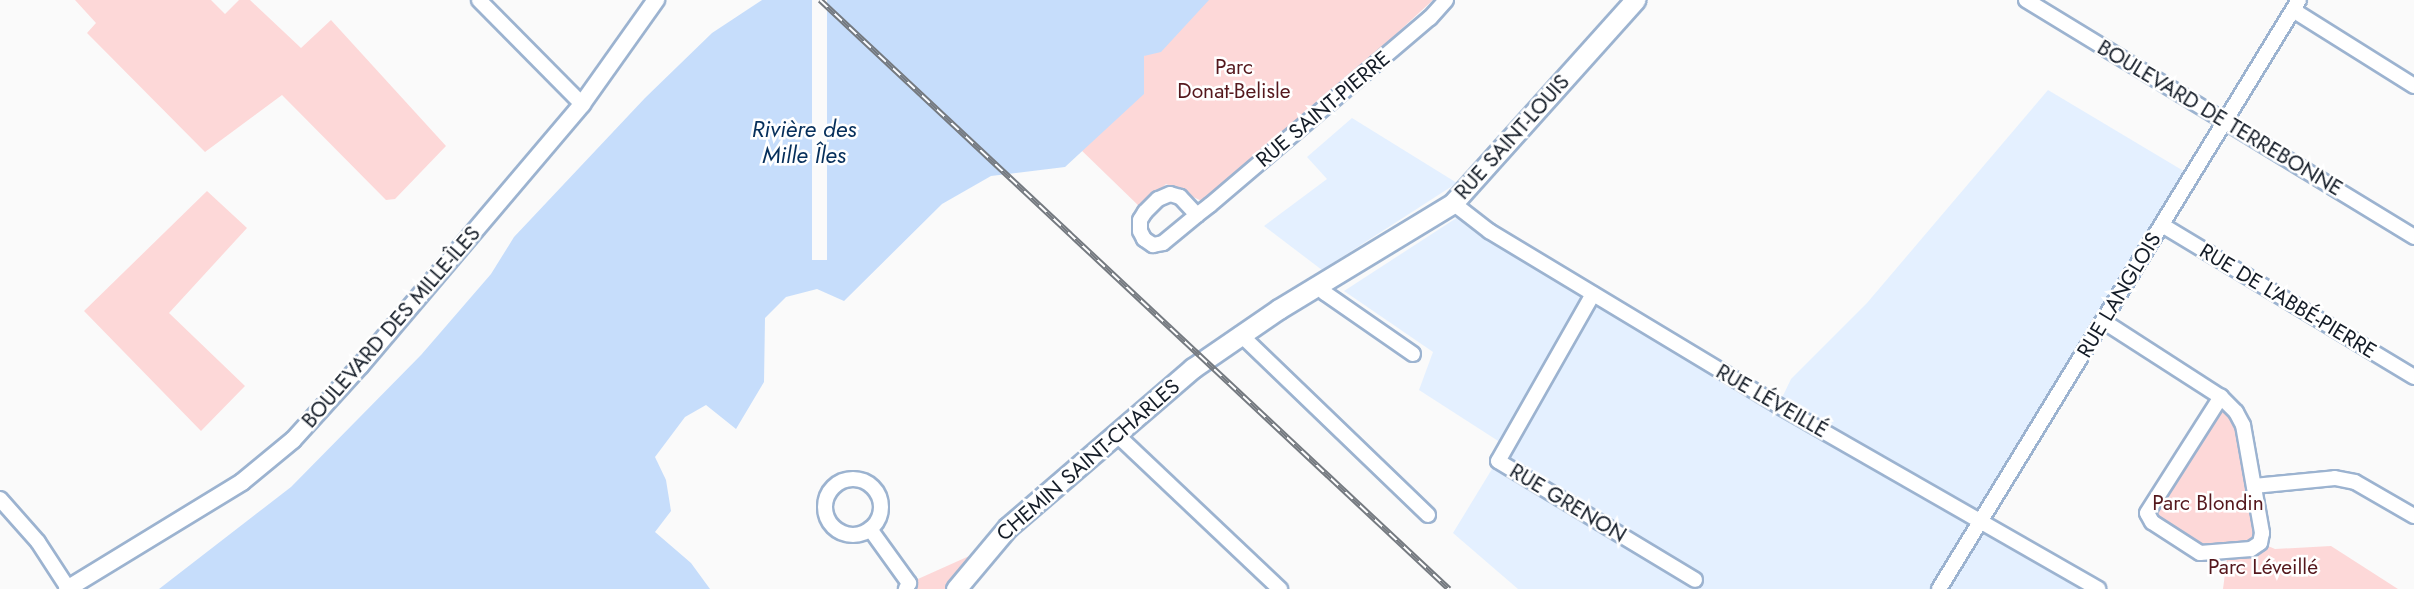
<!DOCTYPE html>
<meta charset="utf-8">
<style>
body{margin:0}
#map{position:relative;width:2414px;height:589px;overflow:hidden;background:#fafafa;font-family:Jost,sans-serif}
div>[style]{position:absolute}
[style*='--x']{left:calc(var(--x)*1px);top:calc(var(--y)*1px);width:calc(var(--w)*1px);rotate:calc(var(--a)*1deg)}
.built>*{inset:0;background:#e4f0ff}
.green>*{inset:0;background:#fdd8d8}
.water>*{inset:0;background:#c6ddfb}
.pier>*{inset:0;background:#fafafa;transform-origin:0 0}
.roads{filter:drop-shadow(2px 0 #9cb3d0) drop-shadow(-2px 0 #9cb3d0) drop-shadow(0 2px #9cb3d0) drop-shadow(0 -2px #9cb3d0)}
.minor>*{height:14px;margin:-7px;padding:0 7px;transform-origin:7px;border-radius:7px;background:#fff}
.minor>.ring{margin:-7px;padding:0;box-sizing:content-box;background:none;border:14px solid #fff;border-radius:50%}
.tertiary>*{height:16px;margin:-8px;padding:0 8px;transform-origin:8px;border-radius:8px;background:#fff}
.secondary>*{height:19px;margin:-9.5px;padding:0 9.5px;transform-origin:9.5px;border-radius:9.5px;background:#fff}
.rail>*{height:6px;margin-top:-3px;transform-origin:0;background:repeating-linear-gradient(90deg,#fff 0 10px,#757a80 0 20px);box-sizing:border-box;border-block:2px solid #757a80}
span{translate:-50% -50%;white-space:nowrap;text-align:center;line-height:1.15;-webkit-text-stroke:5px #fff;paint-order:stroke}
.park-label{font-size:21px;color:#55181d}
.street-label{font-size:21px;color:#141c27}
.water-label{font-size:23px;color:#062f5b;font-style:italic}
</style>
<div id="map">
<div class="built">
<i style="clip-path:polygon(2048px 90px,2192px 176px,1982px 520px,2098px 589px,1518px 589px,1453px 533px,1506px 446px,1419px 390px,1433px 352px,1344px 291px,1458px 217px,1778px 406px,1791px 379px,1867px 303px)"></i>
<i style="clip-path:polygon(1352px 118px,1457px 183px,1322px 270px,1264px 226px,1327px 179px,1307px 157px)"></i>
</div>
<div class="green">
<i style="clip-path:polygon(75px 0,211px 0,225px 14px,239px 0,250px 0,301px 48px,331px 20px,446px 146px,395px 199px,386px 200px,282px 95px,205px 152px,87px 33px,96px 23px)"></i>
<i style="clip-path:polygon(1206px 0,1433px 0,1210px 205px,1166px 184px,1142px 209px,1077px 146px,1144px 68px,1144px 56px)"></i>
<i style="clip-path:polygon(207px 191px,247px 228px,169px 313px,245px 386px,201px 431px,84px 311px)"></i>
<i style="clip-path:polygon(2221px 397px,2236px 412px,2261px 543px,2275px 549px,2331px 546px,2398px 589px,2223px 589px,2228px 551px,2200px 553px,2152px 522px,2150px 505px)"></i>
<i style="clip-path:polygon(996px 544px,957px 589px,906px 589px,909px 583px)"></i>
</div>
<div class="water">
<i style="clip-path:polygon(762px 0,1209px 0,1161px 52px,1144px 56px,1144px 94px,1065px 167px,991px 176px,942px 204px,844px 301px,817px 289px,786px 297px,765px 318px,764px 382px,736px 429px,706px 405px,685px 417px,655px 457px,666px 480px,671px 511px,655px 532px,691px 563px,710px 589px,159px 589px,291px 487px,421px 355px,491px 274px,514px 237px,645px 98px,712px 33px)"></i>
</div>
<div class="pier">
<i style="left:812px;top:0;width:15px;height:260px"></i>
</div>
<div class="roads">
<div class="minor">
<i style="--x:479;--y:0;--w:146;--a:45.3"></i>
<i style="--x:2026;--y:0;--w:455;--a:31.4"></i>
<i style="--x:2293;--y:10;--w:143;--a:32.1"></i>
<i style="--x:1453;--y:203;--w:46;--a:37.9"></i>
<i style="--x:1489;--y:231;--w:339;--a:31.1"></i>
<i style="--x:1779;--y:406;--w:368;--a:29.8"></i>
<i style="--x:1197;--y:215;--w:25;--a:-133"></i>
<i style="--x:1180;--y:197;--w:10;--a:-163"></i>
<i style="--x:1170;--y:194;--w:13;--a:157"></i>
<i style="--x:1158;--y:199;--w:18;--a:135"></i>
<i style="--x:1145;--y:212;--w:9;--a:122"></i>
<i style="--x:1140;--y:220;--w:11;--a:90"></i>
<i style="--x:1140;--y:231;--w:9;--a:63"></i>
<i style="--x:1144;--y:239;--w:11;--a:34"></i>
<i style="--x:1153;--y:245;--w:10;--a:-11"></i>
<i style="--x:1163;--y:243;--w:44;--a:-39.5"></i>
<i style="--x:1197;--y:215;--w:16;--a:-38"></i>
<i style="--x:1210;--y:205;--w:289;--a:-40.4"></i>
<i style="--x:1430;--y:18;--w:24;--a:-48"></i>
<i style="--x:2162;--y:225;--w:294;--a:31.1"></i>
<i style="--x:1319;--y:285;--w:10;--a:53"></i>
<i style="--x:1325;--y:293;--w:107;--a:34.7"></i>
<i style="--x:1593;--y:294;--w:192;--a:119.6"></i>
<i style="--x:1498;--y:461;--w:230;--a:31.1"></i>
<i style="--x:2103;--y:321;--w:140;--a:32.8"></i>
<i style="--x:2221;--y:397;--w:21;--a:45"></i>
<i style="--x:2236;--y:412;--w:15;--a:62"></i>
<i style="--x:2243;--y:425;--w:110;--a:80"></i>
<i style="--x:2262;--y:533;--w:10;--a:101"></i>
<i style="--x:2260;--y:543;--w:11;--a:146"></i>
<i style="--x:2251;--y:549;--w:51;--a:175.5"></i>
<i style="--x:2200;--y:553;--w:57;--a:-147.1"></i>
<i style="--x:2152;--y:522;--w:10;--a:-119"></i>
<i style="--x:2147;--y:513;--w:138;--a:-57.5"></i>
<i style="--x:1240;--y:334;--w:261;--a:43.9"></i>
<i style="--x:1116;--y:434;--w:226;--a:43.4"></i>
<i class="ring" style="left:825px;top:479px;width:42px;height:42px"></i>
<i style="--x:2254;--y:486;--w:81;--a:-5.6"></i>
<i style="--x:2335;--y:478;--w:20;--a:11"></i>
<i style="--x:2355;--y:482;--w:68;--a:30"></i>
<i style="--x:0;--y:499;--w:57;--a:48.5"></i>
<i style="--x:38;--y:542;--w:55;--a:56.9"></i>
<i style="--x:870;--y:529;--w:67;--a:54.2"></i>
<i style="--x:909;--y:583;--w:7;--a:117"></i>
<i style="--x:1939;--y:589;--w:690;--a:-58.57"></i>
</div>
<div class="tertiary">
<i style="--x:67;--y:589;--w:205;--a:-31.4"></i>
<i style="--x:242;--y:482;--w:66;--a:-39.5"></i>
<i style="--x:293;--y:440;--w:101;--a:-47.8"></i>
<i style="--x:361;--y:365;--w:342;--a:-49.7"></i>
<i style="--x:582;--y:104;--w:128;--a:-54.6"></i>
</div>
<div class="secondary">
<i style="--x:956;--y:589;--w:81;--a:-50"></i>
<i style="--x:1008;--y:527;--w:244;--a:-40.7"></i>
<i style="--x:1193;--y:368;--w:104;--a:-34.5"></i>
<i style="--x:1279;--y:309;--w:204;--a:-31.3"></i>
<i style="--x:1453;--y:203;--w:273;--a:-48.1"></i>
</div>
</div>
<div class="rail">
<i style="--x:820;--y:0;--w:862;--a:43.12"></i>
</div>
<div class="park-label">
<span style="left:1234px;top:79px">Parc<br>Donat-Belisle</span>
<span style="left:2208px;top:503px">Parc Blondin</span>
<span style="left:2263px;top:567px">Parc Léveillé</span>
</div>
<div class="street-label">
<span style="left:1323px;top:109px;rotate:-40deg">RUE SAINT-PIERRE</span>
<span style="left:2220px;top:118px;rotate:31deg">BOULEVARD DE TERREBONNE</span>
<span style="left:1512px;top:137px;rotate:-48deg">RUE SAINT-LOUIS</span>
<span style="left:2119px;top:295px;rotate:-59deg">RUE LANGLOIS</span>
<span style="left:2288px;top:301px;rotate:31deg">RUE DE L'ABBÉ-PIERRE</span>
<span style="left:391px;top:327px;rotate:-49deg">BOULEVARD DES MILLE-ÎLES</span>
<span style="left:1772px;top:401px;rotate:30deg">RUE LÉVEILLÉ</span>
<span style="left:1088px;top:460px;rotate:-41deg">CHEMIN SAINT-CHARLES</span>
<span style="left:1568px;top:503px;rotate:31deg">RUE GRENON</span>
</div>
<div class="water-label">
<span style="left:804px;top:142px">Rivière des<br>Mille Îles</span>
</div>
</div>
